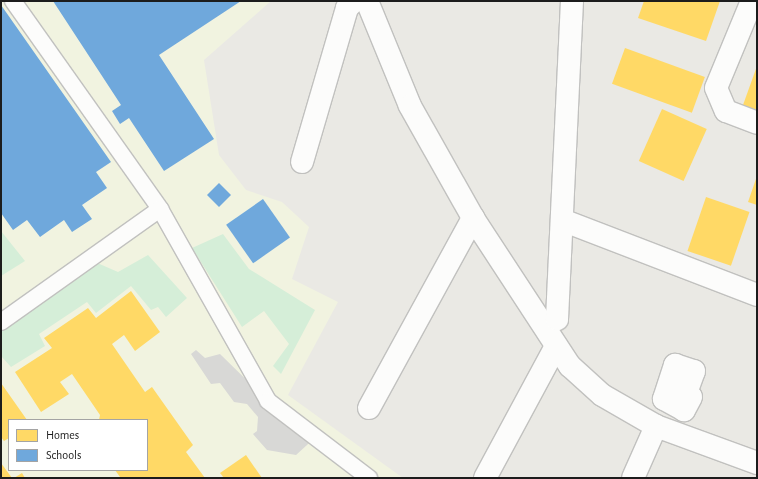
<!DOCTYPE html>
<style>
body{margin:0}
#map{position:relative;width:758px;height:479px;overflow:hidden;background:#eae9e4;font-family:"Alegreya Sans",sans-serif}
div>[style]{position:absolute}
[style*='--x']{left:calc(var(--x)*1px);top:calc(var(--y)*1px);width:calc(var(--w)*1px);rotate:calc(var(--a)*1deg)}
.education>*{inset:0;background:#f1f3e0}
.religious>*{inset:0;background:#d8d8d6}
.park>*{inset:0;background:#d5eed8}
.homes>*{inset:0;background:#ffd966;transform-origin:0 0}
.schools>*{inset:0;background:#6fa8dc;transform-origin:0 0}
.roads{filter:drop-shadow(1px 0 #c1c1bf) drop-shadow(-1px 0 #c1c1bf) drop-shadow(0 1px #c1c1bf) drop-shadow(0 -1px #c1c1bf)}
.service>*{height:16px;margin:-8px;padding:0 8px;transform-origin:8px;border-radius:8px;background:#fcfcfb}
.minor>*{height:22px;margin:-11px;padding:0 11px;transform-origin:11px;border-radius:11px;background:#fcfcfb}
span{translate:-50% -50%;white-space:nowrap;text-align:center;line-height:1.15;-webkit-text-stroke:4px #fff;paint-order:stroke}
.frame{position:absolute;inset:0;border:2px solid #1c1c1c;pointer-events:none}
.legend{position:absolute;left:8px;top:419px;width:140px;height:52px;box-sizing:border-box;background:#fff;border:1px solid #a4a4a4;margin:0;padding:5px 7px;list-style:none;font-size:12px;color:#1c1c1c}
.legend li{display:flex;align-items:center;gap:8px;height:20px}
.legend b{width:20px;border:1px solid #a4a4a4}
</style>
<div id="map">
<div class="education">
<i style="clip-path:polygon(evenodd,1px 1px,271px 1px,204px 60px,219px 155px,246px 190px,282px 202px,309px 227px,292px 279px,338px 302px,288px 395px,403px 478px,1px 478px,1px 1px,9px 420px,147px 420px,147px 470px,9px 470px,9px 420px)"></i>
</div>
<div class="religious">
<i style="clip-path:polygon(196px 350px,205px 358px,220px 354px,310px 442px,307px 445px,296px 455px,267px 450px,253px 434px,257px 431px,258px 417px,247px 404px,234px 402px,220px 383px,211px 384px,191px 354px)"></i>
</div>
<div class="park">
<i style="clip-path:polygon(1px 231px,25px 261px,1px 276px)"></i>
<i style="clip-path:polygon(223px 234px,249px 269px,315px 310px,281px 374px,273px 366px,289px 344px,264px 311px,242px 327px,192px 248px)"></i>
<i style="clip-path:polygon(148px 255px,187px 298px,166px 317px,158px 307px,151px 310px,131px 286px,96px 313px,87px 302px,39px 334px,45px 346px,11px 367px,1px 356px,1px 327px,95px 262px,118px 272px)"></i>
</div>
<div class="homes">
<i style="clip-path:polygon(644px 1px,720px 1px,706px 41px,638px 18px)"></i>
<i style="left:625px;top:48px;width:85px;height:38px;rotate:20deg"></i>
<i style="clip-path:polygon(757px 66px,757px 110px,743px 105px)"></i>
<i style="left:662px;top:109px;width:49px;height:57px;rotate:24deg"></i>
<i style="clip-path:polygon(757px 176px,757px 205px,748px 202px)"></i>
<i style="left:706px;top:197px;width:46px;height:57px;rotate:19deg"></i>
<i style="clip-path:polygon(131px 291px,160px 332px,135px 351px,124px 335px,112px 344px,145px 392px,152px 387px,193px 445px,186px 452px,205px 478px,120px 477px,115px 470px,147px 470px,147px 420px,99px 420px,100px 415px,72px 374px,60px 382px,69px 394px,41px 412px,15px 372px,52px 348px,44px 338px,88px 308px,96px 318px)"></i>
<i style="clip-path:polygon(1px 383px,27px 420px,9px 420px,9px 438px,4px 441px,1px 437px)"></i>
<i style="clip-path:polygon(246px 455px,262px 478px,224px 478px,220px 473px)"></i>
<i style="clip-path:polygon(1px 463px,12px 478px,1px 478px)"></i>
<i style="clip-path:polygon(22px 473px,25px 478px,14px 478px)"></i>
</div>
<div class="schools">
<i style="clip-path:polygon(53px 1px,241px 1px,159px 55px,214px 139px,164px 171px,129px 118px,120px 124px,112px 111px,121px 105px)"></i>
<i style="clip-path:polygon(1px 5px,111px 162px,96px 172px,107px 188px,82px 205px,92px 219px,72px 232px,64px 220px,40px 237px,27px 220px,13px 230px,1px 213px)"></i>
<i style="left:219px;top:183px;width:17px;height:17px;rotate:45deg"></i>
<i style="left:263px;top:199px;width:47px;height:45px;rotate:55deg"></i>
</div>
<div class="roads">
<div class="service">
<i style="--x:13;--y:1;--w:255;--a:54.7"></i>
<i style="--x:160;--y:209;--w:220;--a:60.6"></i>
<i style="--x:268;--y:401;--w:127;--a:37.3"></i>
<i style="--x:1;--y:322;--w:195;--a:-35.4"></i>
</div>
<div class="minor">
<i style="--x:367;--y:1;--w:113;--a:67.7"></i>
<i style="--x:410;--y:106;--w:129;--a:60.6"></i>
<i style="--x:473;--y:218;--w:177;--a:56.8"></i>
<i style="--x:570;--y:366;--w:43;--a:42.2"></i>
<i style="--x:602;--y:395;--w:62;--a:29.9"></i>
<i style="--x:656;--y:426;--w:108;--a:20.1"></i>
<i style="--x:752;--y:1;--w:94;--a:112.5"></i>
<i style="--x:716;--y:88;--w:25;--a:67"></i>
<i style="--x:726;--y:111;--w:33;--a:21"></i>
<i style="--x:302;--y:162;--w:160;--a:-73.7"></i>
<i style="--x:347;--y:8;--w:10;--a:-45"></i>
<i style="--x:562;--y:220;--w:209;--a:21"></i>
<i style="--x:544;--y:324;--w:14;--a:-21"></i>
<i style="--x:557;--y:319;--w:318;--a:-87.3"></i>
<i style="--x:675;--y:365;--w:20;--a:18"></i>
<i style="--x:694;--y:371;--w:23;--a:110"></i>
<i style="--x:686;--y:393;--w:6;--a:39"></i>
<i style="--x:691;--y:397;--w:15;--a:118"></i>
<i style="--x:684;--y:410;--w:23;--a:-151"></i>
<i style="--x:664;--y:399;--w:36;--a:-72"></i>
<i style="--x:369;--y:408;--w:217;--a:-61.3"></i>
<i style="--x:485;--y:478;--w:150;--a:-61.7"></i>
<i style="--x:633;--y:478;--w:57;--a:-66.1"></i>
</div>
</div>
<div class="frame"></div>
<ul class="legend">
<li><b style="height:11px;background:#ffd966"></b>Homes</li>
<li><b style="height:11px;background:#6fa8dc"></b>Schools</li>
</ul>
</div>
